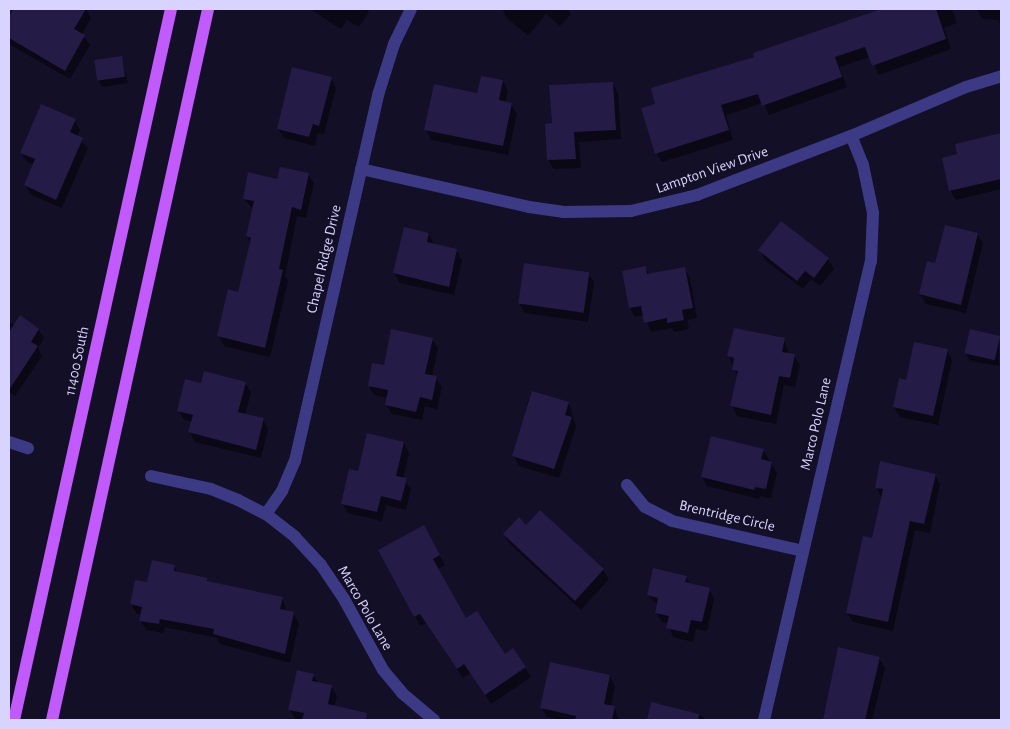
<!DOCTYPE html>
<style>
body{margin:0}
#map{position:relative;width:1010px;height:729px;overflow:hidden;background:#130f26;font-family:"Alegreya Sans",sans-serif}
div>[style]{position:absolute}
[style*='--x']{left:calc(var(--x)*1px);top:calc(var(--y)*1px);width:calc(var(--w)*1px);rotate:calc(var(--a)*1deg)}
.shadow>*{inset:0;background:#0007}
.building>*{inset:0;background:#241b47;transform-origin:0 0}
.street>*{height:12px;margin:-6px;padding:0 6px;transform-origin:6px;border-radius:6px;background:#3d3a85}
.primary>*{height:12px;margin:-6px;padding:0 6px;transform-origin:6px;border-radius:6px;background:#c25bff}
span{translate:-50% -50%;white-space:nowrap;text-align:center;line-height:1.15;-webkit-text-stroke:4px #130f26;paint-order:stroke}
.street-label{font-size:15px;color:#d9d4ff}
.frame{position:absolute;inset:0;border:10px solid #d9d4ff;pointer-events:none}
</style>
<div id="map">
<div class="shadow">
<i style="clip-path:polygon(15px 9px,56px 11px,86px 9px,91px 18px,82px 34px,90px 45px,70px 79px,9px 44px,9px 20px)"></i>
<i style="clip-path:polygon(310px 9px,367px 9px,369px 12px,359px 27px,347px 20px,341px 29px)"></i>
<i style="clip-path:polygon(502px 9px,568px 9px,571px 14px,560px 26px,546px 14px,528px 36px,507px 18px)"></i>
<i style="clip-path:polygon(885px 9px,952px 9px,957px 23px,944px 28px,951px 49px,879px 75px,870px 57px,839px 67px,847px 87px,769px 115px,763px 103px,726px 115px,733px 140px,662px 162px,656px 153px,657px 105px,756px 57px,755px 54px)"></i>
<i style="clip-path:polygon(977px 9px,1001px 9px,1001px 26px,998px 20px,982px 19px)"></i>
<i style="clip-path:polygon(121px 57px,128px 83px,102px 87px,98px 80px)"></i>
<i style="clip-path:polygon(331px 78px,336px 88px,324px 134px,318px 133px,315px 146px,284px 138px,278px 129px)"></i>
<i style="clip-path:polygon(503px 81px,508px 91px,505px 103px,511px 104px,517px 114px,508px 155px,431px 140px,426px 130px)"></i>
<i style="clip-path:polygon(613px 83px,618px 93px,621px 139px,579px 142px,581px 168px,554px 169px,548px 160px,553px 125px)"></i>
<i style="clip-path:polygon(75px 120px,80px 130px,77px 137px,88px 148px,62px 208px,31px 195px,25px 185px,34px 165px,27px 162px,21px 152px)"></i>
<i style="clip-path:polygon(1001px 135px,1001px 189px,956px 200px,950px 190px,959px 155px,957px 144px)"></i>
<i style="clip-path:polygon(308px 174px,314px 183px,306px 218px,297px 216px,285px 276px,288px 281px,270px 357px,224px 346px,219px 336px,239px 293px,251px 243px,247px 236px,253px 209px,244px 199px,278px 180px)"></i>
<i style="clip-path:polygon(782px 222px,828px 259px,834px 269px,820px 286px,811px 279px,803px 289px,765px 260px,760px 250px)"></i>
<i style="clip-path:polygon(429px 234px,434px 244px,456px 250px,462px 260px,454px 295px,400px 283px,394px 273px)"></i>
<i style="clip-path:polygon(977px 234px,983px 243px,966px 313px,926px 304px,920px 294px)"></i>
<i style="clip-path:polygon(645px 267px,650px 275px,684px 268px,690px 278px,697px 318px,687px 320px,689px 329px,674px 332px,672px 328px,651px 332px,644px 315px,635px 317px,630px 308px)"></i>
<i style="clip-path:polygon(588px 273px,594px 282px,588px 322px,525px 313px,519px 304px)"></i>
<i style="clip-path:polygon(9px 323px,38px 329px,44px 338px,38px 348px,42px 356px,15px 396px,9px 392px)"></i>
<i style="clip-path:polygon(971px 331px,999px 337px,999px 366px,970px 361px,966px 354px)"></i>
<i style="clip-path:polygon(432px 339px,438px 348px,432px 377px,436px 378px,442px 387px,437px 409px,425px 406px,422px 420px,392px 414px,386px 405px,388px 398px,374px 395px,369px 386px)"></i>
<i style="clip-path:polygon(784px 339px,789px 354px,794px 356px,800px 365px,795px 387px,784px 385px,776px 424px,737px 416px,732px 406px,738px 377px,729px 356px)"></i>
<i style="clip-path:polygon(947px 350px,952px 360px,938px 425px,900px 417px,894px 407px)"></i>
<i style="clip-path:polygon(245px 383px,251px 392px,245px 415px,263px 419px,268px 429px,261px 458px,195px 442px,190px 432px,192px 422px,184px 420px,179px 411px)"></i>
<i style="clip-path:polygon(569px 403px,576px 427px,559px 478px,519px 466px,514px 456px)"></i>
<i style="clip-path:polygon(404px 443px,409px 453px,403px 479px,411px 489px,406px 510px,386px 505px,382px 521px,348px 513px,342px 504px,359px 472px)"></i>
<i style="clip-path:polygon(763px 450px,777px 473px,771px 498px,760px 496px,759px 499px,707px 486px,702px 477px)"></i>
<i style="clip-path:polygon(935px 475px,940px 484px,930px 533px,915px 530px,893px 631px,853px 622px,847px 613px,873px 540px,881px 497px,876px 487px)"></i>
<i style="clip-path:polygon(540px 512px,603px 570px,609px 579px,581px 610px,510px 544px,504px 535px,526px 527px)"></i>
<i style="clip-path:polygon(423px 526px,445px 565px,438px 569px,465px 620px,505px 655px,513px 650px,531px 677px,491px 704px,471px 672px,463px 678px,426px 623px,420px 626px,415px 616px)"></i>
<i style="clip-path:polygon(174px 566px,178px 573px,207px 579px,209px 582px,282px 598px,287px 612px,293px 613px,299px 623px,290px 663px,220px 644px,217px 638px,165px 627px,164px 633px,146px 630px,140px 620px,142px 615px,137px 614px,131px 604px,148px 584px)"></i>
<i style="clip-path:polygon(686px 577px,691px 585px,709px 589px,714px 599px,707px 631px,696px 629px,693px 642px,673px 637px,668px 624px,662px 622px,656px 613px,658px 606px,648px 595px)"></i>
<i style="clip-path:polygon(839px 648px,879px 658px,885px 668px,872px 720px,825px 720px)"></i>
<i style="clip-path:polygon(313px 675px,318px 683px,331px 686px,337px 696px,334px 707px,346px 720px,295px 719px,290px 710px)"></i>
<i style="clip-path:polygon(610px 676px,615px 686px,611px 706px,614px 707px,619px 720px,561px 720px,547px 717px,541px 708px)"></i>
<i style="clip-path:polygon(652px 704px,702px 716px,705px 720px,648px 720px)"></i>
</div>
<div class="building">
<i style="clip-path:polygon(14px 9px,86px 9px,74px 29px,85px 35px,65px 71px,9px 38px,9px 17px)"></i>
<i style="clip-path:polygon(881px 9px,936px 9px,946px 39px,872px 66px,865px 47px,835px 57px,842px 77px,762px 106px,758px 94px,721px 105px,729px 130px,655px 154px,641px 108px,655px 104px,651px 88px,754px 57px,753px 53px)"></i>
<i style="left:122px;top:56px;width:21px;height:28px;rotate:82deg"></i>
<i style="clip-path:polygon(292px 67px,332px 77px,319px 126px,313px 124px,309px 137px,277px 129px)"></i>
<i style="clip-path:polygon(481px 76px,503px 80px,499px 100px,512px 103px,503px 146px,424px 130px,434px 84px,477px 93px)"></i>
<i style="clip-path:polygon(613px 82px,616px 130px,574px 132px,576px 159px,547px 160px,545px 124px,552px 123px,549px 85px)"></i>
<i style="clip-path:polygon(41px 104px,76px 119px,70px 132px,83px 138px,56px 200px,24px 185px,35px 159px,20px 153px)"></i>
<i style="clip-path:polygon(1001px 133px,1001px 179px,949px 191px,942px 158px,957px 154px,955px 144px)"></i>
<i style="clip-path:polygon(280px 167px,309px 173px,301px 210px,292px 207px,279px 269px,283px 270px,265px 348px,217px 336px,228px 289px,238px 292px,251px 238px,246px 236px,254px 201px,243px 199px,248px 172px,277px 179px)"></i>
<i style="clip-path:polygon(781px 221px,829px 258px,814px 278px,805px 271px,797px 281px,758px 250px)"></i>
<i style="clip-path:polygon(945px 225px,978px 233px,961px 305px,919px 294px,927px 261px,935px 263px)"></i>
<i style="clip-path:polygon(404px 227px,429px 233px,427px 242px,457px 249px,449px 287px,393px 273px)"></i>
<i style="left:524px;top:263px;width:66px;height:41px;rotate:8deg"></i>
<i style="clip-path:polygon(646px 266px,647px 274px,685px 267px,693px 308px,682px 310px,684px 320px,667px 323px,667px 318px,644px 323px,641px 306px,629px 308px,622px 271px)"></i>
<i style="clip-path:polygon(20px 315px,39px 329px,31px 342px,38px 346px,9px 390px,9px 332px)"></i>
<i style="clip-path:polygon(734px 328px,785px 338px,782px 352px,795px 354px,790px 378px,779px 376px,771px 415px,730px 406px,738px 371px,732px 370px,734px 358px,727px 356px)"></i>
<i style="clip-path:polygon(391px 329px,433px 338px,425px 374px,437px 376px,432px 400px,420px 397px,416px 412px,385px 405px,388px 390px,368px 386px,372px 363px,384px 365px)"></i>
<i style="left:970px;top:329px;width:31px;height:25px;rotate:13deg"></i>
<i style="clip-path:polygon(914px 342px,948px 349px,933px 416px,893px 407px,899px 378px,906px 380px)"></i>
<i style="clip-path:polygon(204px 371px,246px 382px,238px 412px,264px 418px,256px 450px,188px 432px,193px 415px,177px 411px,185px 379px,201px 383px)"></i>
<i style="clip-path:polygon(532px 391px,569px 402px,565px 415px,572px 417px,554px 469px,512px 456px)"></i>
<i style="clip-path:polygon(367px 433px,404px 442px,396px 476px,407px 478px,401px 501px,381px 496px,377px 512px,341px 504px,349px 469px,358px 471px)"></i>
<i style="clip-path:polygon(711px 436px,764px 449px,761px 459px,772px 462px,766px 489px,755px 487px,754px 490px,701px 477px)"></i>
<i style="clip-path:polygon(880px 461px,936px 474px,924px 524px,910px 521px,888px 622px,846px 613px,863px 536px,872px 538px,883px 489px,875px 488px)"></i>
<i style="clip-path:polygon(540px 510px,604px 569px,575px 601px,503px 534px,519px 517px,526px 525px)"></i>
<i style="clip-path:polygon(424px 525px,440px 555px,433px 559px,466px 618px,477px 611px,505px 654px,513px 648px,526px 667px,485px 695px,464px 664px,457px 669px,420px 614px,414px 617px,378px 550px)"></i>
<i style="clip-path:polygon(152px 560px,175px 565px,174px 571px,208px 578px,207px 581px,283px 597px,280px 609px,294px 612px,285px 654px,213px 634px,214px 629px,160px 619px,159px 624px,139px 621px,142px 607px,130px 604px,135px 580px,147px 582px)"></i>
<i style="clip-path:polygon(653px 568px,687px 576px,685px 582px,710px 588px,702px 622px,691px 620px,688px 633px,666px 628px,669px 616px,655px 613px,658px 598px,647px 595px)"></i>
<i style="clip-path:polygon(838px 647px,880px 657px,865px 720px,823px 720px)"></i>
<i style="clip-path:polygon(550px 662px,610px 675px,604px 704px,615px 706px,612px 720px,575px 720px,576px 716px,540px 708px)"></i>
<i style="clip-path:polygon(297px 670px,314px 674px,312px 681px,332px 685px,328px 704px,367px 713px,366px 720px,302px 720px,304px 713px,288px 710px)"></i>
<i style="clip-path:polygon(651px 702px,699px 714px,698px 720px,647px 720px)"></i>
</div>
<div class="street">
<i style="--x:361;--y:169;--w:172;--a:12.7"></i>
<i style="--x:529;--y:207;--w:34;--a:8"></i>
<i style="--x:563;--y:212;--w:68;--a:-0.8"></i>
<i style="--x:631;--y:211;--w:68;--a:-13.6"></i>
<i style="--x:697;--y:195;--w:165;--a:-21"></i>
<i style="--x:851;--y:136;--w:125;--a:-23.1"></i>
<i style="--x:966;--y:87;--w:37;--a:-17"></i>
<i style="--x:9;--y:442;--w:20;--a:18"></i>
<i style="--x:151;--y:476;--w:61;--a:12.2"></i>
<i style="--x:211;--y:489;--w:29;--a:22"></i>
<i style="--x:238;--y:500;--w:31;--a:27"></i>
<i style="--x:266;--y:514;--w:37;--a:38"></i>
<i style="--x:295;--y:537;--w:38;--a:47"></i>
<i style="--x:321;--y:565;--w:41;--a:55.9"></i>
<i style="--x:344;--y:599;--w:81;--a:61.2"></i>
<i style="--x:383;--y:670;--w:30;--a:50"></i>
<i style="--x:402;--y:693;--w:42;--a:40.2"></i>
<i style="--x:627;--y:485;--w:28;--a:51"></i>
<i style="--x:645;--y:507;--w:30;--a:27"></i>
<i style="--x:672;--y:521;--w:134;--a:12.9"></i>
<i style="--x:266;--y:514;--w:28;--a:-55"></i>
<i style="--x:282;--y:491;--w:33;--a:-67"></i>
<i style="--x:295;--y:461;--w:378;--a:-77.2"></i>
<i style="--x:379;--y:92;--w:50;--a:-72.6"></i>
<i style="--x:394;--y:44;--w:39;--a:-64"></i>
<i style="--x:764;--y:720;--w:471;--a:-76.9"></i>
<i style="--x:871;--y:261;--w:48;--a:-87.6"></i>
<i style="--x:873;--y:213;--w:49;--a:-101.8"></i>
<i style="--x:863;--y:165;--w:31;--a:-112"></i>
</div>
<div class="primary">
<i style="--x:14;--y:720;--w:728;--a:-77.55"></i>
<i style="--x:52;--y:720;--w:728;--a:-77.62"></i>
</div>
<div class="street-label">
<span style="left:712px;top:170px;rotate:-19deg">Lampton View Drive</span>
<span style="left:324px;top:259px;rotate:-77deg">Chapel Ridge Drive</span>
<span style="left:77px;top:361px;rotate:-78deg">11400 South</span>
<span style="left:816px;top:424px;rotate:-77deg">Marco Polo Lane</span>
<span style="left:727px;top:516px;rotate:13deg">Brentridge Circle</span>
<span style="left:365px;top:608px;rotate:60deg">Marco Polo Lane</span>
</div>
<div class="frame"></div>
</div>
